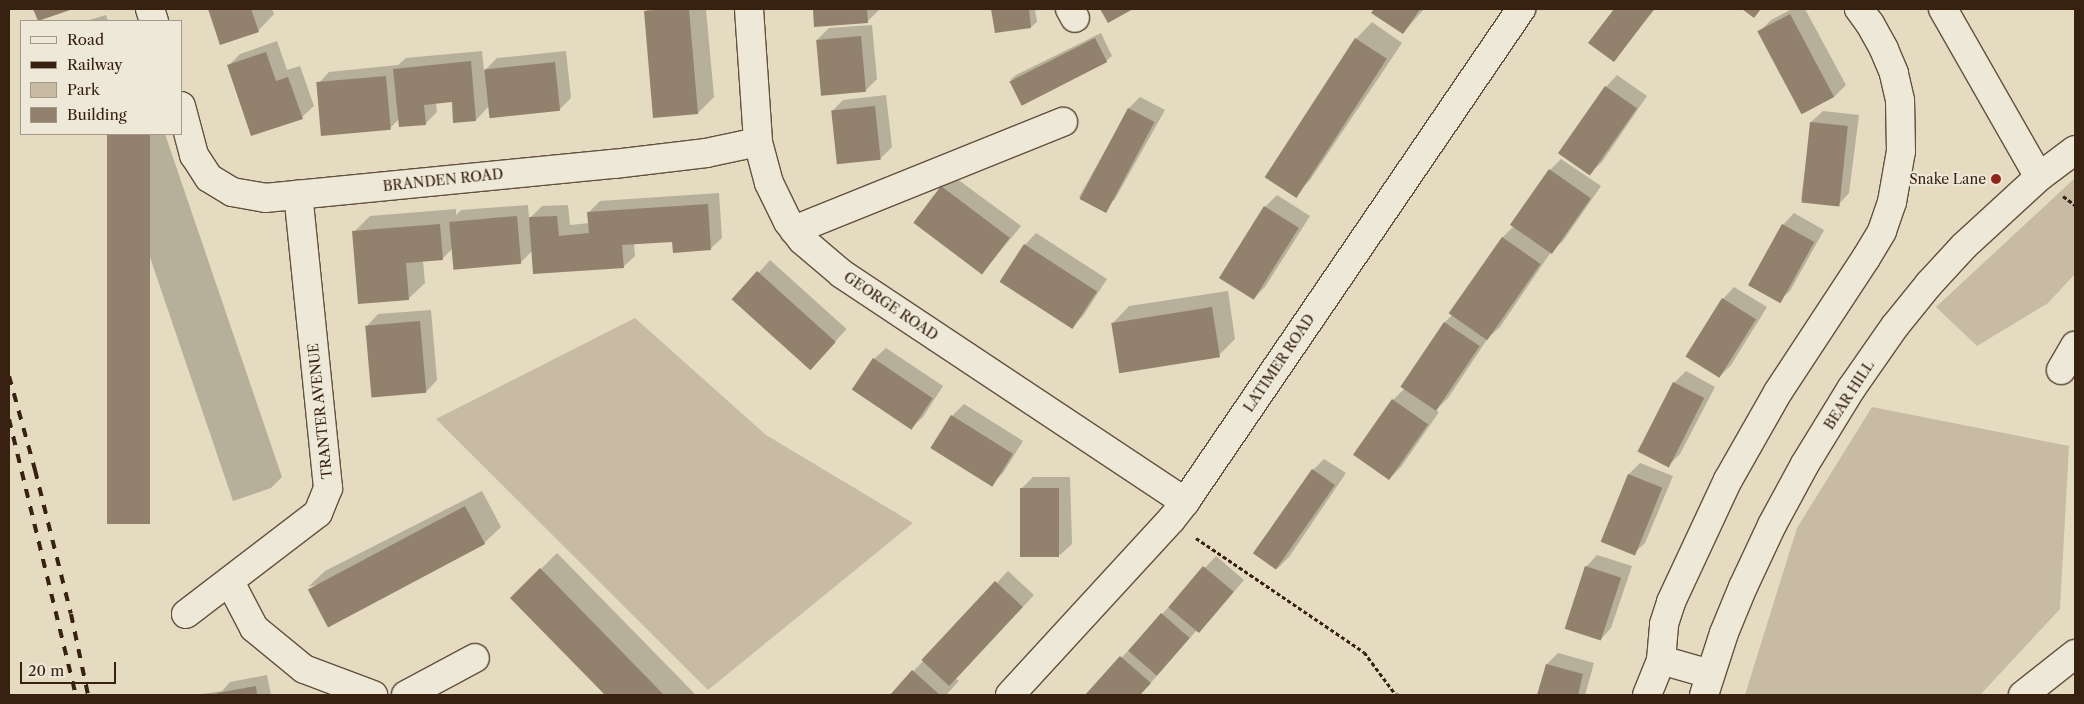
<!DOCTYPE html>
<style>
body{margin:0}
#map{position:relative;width:2084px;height:704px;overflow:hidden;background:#e4dbc1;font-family:"Libre Caslon Text",serif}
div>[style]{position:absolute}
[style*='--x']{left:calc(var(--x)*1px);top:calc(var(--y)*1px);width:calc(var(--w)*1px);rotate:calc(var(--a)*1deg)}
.green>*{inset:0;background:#c7bba3}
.shadow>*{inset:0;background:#0003;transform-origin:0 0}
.building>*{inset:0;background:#92826d;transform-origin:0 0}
.path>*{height:3px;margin-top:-1.5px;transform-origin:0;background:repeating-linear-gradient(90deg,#392112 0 4px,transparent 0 6.5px)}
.roads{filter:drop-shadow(1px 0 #64503e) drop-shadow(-1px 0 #64503e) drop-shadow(0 1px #64503e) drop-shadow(0 -1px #64503e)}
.minor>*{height:28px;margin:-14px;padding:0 14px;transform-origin:14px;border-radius:14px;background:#ede8d7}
.rail>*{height:4px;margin-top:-2px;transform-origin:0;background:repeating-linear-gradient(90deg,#392112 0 9px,transparent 0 18px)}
.dots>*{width:14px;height:14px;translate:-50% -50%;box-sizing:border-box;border:2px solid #ede8d7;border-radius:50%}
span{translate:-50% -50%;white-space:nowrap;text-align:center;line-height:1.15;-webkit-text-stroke:4px #ede8d7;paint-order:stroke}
.poi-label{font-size:14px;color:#392112}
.right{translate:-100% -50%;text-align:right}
.street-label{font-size:14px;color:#392112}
.frame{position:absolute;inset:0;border:10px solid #392112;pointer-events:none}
.legend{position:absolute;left:20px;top:20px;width:162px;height:115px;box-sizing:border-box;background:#ede8d7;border:1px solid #a59888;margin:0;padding:6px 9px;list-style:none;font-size:15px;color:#392112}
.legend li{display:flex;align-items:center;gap:10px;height:25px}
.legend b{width:25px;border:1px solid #a59888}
.scale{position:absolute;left:20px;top:662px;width:96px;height:22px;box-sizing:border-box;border:2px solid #392112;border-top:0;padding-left:6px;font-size:15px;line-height:18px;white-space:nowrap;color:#392112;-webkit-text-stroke:4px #ede8d7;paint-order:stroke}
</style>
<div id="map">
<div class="green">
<i style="clip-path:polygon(2075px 178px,2075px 274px,2048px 303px,1977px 346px,1936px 307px)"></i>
<i style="clip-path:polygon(635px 318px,766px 435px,913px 523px,708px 690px,436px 419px)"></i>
<i style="clip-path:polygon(1872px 407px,2069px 446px,2060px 609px,1980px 695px,1745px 695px,1797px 528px)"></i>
</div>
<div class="shadow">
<i style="clip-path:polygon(209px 9px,272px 9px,274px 14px,258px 31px,221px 43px)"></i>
<i style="clip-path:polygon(648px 9px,706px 9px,714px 97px,698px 113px,655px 117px,645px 12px)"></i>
<i style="clip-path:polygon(814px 9px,879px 9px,879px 10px,868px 21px,815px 26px)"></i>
<i style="clip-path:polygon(993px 9px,1035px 9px,1037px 22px,1031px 27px,996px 32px)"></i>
<i style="clip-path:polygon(1376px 9px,1424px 9px,1403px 33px,1373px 13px)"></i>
<i style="clip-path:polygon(1616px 9px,1655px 9px,1614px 60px,1590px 43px)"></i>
<i style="clip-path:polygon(1792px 9px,1805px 9px,1846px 85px,1835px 96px,1804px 113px,1759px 32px,1771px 20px)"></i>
<i style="clip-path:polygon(106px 15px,108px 21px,86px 21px)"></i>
<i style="clip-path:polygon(1372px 22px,1402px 43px,1310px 180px,1294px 196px,1356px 39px)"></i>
<i style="clip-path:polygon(872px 25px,877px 79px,865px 91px,817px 40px,829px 28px)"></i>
<i style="clip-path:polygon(1101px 33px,1112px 56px,1106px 61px,1010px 80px,1016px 75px)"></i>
<i style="clip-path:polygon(277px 41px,287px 70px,300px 66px,314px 106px,302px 117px,228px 66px,240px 54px)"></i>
<i style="clip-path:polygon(482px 51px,484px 71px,497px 58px,566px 51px,571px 98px,559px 110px,489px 106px,476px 120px,453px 101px,436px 103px,437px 112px,425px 124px,399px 119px,390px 128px,318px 84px,329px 72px,398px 65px,406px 58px)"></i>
<i style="clip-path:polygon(1617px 75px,1647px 96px,1602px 162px,1590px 173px,1606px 87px)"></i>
<i style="clip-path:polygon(886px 95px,892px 147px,881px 158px,838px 163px,832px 111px,843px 100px)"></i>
<i style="clip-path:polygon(1140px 97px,1165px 110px,1115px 199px,1103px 210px,1079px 197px,1129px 108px)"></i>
<i style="clip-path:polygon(1823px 111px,1859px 115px,1849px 193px,1838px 205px,1801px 200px,1811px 122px)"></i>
<i style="clip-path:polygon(108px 134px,165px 134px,282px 477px,271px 488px,233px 501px)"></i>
<i style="clip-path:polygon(1561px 159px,1601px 186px,1563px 241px,1551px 252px,1500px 327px,1488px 338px,1448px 398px,1436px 410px,1439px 412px,1401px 467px,1389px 479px,1393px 400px,1405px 388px,1444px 323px,1453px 314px,1502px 238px,1514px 226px,1550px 170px)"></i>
<i style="clip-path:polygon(953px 176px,1021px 226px,983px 272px,942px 187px)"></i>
<i style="clip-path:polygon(719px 193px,722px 238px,710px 249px,673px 241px,634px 243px,635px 256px,623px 267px,533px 250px,520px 263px,452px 249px,442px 259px,423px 261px,425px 283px,408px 299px,354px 232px,370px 216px,456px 209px,456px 215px,461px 210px,528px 205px,529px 219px,542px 206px,568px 205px,570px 225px,590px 223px,589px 212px,600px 201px)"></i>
<i style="clip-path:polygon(1277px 195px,1310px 216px,1265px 287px,1254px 298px,1221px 278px,1265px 207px)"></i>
<i style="clip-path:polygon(1794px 213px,1824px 230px,1790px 291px,1778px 302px,1783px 225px)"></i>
<i style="clip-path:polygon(1036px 233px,1107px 279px,1083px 316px,1072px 327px,1025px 245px)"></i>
<i style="left:770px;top:260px;width:103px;height:53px;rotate:42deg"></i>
<i style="clip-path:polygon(1734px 287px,1767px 307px,1731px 365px,1720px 376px,1723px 299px)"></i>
<i style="clip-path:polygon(1228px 291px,1235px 339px,1219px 355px,1113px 323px,1129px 306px)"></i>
<i style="clip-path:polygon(431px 310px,437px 380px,426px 392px,367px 326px,378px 314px)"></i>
<i style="clip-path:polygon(886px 348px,943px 386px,923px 417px,911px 428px,874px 359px)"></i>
<i style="clip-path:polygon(1686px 371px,1715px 387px,1680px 454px,1668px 466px,1674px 383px)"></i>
<i style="clip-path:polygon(964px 404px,1023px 441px,1003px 473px,992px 484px,952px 416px)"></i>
<i style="clip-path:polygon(1324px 459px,1346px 473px,1289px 557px,1277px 569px,1313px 470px)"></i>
<i style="clip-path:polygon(1640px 463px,1673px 476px,1645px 543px,1633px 554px,1629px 474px)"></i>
<i style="clip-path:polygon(1033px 477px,1070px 477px,1072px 544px,1060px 555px,1021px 489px)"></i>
<i style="clip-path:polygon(482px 491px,501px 527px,484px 543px,308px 587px,325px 571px)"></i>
<i style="clip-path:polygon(557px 553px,694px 693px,692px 695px,607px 695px,512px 598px)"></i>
<i style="clip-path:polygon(1597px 555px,1632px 566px,1611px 628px,1600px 640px,1586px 567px)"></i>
<i style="clip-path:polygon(1216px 556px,1244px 580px,1210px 620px,1197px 630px,1140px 695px,1087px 695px)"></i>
<i style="clip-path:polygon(1008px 571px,1034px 595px,956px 679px,959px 681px,946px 695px,891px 695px)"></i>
<i style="clip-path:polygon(1558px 653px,1594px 663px,1585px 695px,1538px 695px,1547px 664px)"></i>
<i style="clip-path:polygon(267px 675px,271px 695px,195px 695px,222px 691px,230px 682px)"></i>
<i style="clip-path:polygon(1397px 692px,1401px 695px,1393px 695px)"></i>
</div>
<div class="building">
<i style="clip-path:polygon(33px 9px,73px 9px,38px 21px)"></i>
<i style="clip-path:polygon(208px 9px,251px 9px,259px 32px,220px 45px)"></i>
<i style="clip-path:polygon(672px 9px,689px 9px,698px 114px,653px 118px,644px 11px)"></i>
<i style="clip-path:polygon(813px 9px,867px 9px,868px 23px,814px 27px)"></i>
<i style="clip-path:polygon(991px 9px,1029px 9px,1031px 28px,995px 33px)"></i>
<i style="clip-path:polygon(1100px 9px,1133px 9px,1108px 23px)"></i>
<i style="clip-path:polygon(1374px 9px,1420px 9px,1403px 34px,1371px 13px)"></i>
<i style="clip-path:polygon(1614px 9px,1654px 9px,1614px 62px,1588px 43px)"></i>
<i style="clip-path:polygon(1742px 9px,1761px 9px,1754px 18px)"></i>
<i style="left:1790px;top:14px;width:94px;height:37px;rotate:62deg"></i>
<i style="left:861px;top:36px;width:56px;height:45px;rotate:85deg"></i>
<i style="left:1095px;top:38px;width:27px;height:96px;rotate:63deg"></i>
<i style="left:1355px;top:38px;width:38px;height:166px;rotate:33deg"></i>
<i style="clip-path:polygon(266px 52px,276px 81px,288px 77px,303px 119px,251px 136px,227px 65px)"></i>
<i style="clip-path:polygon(471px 61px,476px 121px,453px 123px,452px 102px,424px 105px,426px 125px,399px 127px,393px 69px)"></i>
<i style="left:555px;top:62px;width:49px;height:71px;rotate:84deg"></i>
<i style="left:386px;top:76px;width:54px;height:70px;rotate:85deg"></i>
<i style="left:1605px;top:86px;width:39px;height:82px;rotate:35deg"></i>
<i style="left:875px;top:106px;width:54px;height:44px;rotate:84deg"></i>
<i style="left:1128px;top:108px;width:30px;height:103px;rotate:28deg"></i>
<i style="left:1810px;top:122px;width:38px;height:81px;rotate:6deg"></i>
<i style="left:107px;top:134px;width:43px;height:390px"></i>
<i style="left:1549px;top:169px;width:51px;height:68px;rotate:35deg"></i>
<i style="left:941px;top:186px;width:86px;height:46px;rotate:37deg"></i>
<i style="clip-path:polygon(708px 204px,711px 250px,673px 253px,672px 242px,622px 245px,624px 268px,533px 274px,529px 217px,557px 216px,559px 236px,589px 233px,587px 212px)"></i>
<i style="left:1264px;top:206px;width:41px;height:85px;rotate:32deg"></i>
<i style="left:517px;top:216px;width:48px;height:68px;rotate:85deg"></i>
<i style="clip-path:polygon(440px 224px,443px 260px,406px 263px,409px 300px,358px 304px,352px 231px)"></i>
<i style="left:1782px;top:224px;width:37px;height:70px;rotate:29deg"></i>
<i style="left:1502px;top:237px;width:47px;height:93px;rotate:35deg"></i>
<i style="left:1024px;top:244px;width:87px;height:45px;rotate:33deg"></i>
<i style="left:757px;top:271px;width:106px;height:38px;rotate:42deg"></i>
<i style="left:1722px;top:298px;width:40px;height:69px;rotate:32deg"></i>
<i style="left:1212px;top:307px;width:51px;height:102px;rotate:81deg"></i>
<i style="left:420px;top:321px;width:72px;height:55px;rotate:85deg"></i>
<i style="left:1444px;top:322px;width:43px;height:78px;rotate:34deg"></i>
<i style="left:873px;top:358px;width:72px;height:38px;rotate:34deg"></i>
<i style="left:1673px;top:382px;width:35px;height:78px;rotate:27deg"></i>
<i style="left:1392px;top:399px;width:44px;height:68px;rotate:35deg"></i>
<i style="left:951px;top:415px;width:73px;height:39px;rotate:32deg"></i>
<i style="left:1312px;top:469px;width:28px;height:103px;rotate:35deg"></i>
<i style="left:1628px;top:474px;width:37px;height:73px;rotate:22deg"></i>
<i style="left:1020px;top:488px;width:39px;height:69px"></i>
<i style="left:465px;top:506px;width:43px;height:178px;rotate:62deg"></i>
<i style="left:1203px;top:566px;width:40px;height:54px;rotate:40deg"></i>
<i style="left:1585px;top:566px;width:38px;height:66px;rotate:18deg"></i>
<i style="clip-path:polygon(540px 568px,664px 695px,605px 695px,510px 598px)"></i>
<i style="left:995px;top:581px;width:38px;height:108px;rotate:43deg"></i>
<i style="left:1161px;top:613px;width:38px;height:50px;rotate:41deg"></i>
<i style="clip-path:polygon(1120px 656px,1151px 683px,1140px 695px,1085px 695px)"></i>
<i style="clip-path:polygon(1546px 664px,1583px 674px,1578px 695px,1537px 695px)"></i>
<i style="clip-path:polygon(912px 670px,940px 695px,890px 695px)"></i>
<i style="clip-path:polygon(256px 686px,257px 695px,218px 695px,217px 693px)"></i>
</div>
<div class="path">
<i style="--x:2063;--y:196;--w:15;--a:37"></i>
<i style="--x:1196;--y:538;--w:203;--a:34.2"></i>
<i style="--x:1364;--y:652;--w:54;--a:53.3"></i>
</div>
<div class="roads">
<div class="minor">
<i style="--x:150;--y:9;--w:13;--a:72"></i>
<i style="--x:749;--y:9;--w:133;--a:86.1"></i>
<i style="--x:758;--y:142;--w:42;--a:75"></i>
<i style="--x:769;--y:183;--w:43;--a:64"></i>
<i style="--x:788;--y:222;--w:23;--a:52"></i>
<i style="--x:802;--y:240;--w:52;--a:40.4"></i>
<i style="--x:842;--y:274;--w:412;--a:33.6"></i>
<i style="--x:1070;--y:9;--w:10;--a:61"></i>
<i style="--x:1943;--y:9;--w:193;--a:60.3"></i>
<i style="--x:181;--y:106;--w:51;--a:75.1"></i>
<i style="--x:194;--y:155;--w:27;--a:57"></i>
<i style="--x:209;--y:178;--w:27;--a:31"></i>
<i style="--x:232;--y:192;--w:34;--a:10"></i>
<i style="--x:265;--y:198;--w:351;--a:-5.6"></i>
<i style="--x:614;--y:164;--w:93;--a:-6.8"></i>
<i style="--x:706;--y:153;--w:53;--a:-11.9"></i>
<i style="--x:794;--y:230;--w:290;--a:-21.9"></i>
<i style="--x:2061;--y:370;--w:28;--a:-60"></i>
<i style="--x:230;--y:582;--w:52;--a:62.4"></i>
<i style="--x:254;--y:628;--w:65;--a:39.4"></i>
<i style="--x:304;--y:669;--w:74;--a:20.6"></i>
<i style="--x:186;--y:614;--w:166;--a:-37.4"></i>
<i style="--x:318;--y:513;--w:27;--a:-68"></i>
<i style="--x:328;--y:488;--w:295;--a:-95.8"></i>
<i style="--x:1661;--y:660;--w:51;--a:15.9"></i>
<i style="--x:406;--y:695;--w:78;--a:-28.2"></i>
<i style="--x:1010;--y:695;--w:238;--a:-47.4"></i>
<i style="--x:1171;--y:520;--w:23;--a:-52"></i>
<i style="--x:1185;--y:502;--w:597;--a:-55.72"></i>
<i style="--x:1647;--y:695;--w:38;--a:-68"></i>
<i style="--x:1661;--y:660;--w:36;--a:-85"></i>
<i style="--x:1664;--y:624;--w:23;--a:-72"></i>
<i style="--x:1671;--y:602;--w:135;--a:-65"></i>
<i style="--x:1728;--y:480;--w:101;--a:-60.4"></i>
<i style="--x:1778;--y:392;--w:160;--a:-56.7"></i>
<i style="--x:1866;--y:258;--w:31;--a:-59"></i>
<i style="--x:1882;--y:231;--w:31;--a:-71"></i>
<i style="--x:1892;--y:202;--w:52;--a:-80"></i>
<i style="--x:1901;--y:151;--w:51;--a:-91.1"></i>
<i style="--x:1900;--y:100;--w:28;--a:-103"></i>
<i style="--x:1894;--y:73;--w:26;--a:-113"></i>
<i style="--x:1884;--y:49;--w:29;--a:-119"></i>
<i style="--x:1870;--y:24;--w:19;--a:-126"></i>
<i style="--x:1704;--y:695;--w:65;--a:-72.1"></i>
<i style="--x:1724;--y:633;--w:50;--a:-67.6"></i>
<i style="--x:1743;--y:587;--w:68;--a:-64.9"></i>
<i style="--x:1772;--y:525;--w:69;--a:-61.6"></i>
<i style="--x:1805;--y:464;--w:88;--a:-58.5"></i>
<i style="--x:1851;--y:389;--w:77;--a:-55.1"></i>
<i style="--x:1895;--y:326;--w:54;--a:-51"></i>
<i style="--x:1929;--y:284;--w:52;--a:-47.4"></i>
<i style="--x:1964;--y:246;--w:102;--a:-42.6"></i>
<i style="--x:2039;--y:177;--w:45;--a:-36.9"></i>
<i style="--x:2023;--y:695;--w:66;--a:-38.3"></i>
</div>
</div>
<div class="rail">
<i style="--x:9;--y:376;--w:98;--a:74.5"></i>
<i style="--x:35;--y:470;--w:148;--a:76"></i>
<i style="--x:71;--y:614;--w:83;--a:78.1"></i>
<i style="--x:9;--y:419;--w:284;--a:76.4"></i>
</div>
<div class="dots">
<i style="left:1996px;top:179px;background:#8f2418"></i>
</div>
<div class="poi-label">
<span class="right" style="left:1986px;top:179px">Snake Lane</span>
</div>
<div class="street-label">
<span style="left:443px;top:180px;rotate:-6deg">BRANDEN ROAD</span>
<span style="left:891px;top:306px;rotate:34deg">GEORGE ROAD</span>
<span style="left:1279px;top:363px;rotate:-56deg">LATIMER ROAD</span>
<span style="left:1849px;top:395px;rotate:-57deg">BEAR HILL</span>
<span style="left:320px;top:411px;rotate:-96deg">TRANTER AVENUE</span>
</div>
<div class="frame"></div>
<ul class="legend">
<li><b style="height:6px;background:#ede8d7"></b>Road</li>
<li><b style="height:6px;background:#392112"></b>Railway</li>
<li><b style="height:14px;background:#c7bba3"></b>Park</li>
<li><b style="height:14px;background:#92826d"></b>Building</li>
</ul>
<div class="scale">20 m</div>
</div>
